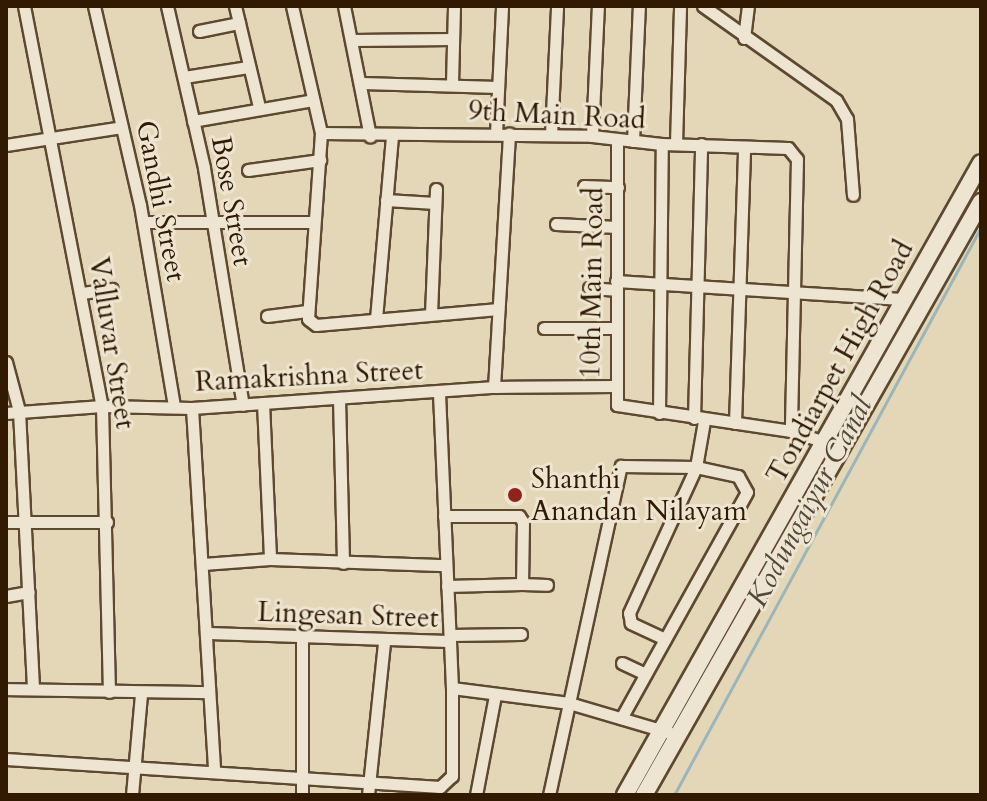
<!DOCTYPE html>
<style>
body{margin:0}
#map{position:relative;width:987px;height:801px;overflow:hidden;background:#e4d7b8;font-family:Cardo,serif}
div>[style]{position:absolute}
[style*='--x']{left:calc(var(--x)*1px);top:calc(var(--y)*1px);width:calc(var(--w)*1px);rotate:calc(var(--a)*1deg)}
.stream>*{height:3px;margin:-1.5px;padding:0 1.5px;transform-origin:1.5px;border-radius:1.5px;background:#9bb6bb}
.roads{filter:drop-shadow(2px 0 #5e4830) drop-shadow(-2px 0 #5e4830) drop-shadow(0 2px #5e4830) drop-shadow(0 -2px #5e4830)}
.minor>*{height:11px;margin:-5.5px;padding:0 5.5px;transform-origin:5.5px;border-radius:5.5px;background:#ede5d1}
.secondary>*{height:16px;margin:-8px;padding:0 8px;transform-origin:8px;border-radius:8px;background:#ede5d1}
.dots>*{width:22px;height:22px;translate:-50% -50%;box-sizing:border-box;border:4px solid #ede5d1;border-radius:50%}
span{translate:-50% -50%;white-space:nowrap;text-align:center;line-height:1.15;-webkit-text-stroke:6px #ede5d1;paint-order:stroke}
.street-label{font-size:28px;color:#311902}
.poi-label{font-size:28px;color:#311902}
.left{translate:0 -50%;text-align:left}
.water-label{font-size:30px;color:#51483a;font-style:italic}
.frame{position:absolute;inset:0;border:8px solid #311902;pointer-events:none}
</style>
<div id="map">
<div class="stream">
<i style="--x:674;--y:795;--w:646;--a:-61.61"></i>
</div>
<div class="roads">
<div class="minor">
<i style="--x:24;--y:6;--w:408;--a:79"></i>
<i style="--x:102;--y:406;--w:286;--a:88.6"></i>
<i style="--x:94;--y:6;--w:204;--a:77"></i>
<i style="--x:140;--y:205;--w:205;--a:80.4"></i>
<i style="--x:167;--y:6;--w:166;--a:77.1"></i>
<i style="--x:204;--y:168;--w:240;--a:80.7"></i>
<i style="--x:235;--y:6;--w:104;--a:76.6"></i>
<i style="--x:292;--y:6;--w:130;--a:77.1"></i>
<i style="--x:321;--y:133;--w:186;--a:94"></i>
<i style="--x:308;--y:319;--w:10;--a:37"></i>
<i style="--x:316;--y:325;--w:183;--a:-5"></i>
<i style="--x:344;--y:6;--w:133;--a:78.7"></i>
<i style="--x:703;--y:6;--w:163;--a:35.3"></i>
<i style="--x:836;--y:100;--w:22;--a:60"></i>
<i style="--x:847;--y:119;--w:76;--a:85.5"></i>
<i style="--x:199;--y:31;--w:41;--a:-11.3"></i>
<i style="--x:744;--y:38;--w:32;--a:-83"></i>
<i style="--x:353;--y:40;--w:100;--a:-0.6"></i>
<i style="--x:184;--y:77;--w:65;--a:-8.9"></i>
<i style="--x:362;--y:83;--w:136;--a:1.7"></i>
<i style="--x:452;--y:83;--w:77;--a:-88.5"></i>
<i style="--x:193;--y:121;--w:122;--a:-9.9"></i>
<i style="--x:321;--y:133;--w:271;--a:0.6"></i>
<i style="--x:592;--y:136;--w:70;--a:6.5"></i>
<i style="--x:662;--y:144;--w:126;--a:1.8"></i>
<i style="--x:788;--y:148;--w:14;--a:51"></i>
<i style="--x:797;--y:159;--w:272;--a:91.3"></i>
<i style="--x:496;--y:134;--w:128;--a:-87.3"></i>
<i style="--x:551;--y:135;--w:129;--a:-87.3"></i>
<i style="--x:592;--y:136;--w:130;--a:-87.4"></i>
<i style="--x:617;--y:140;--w:265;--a:90"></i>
<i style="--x:617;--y:405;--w:176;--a:8.5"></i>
<i style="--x:791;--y:431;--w:36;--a:18"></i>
<i style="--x:633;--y:141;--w:135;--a:-87.5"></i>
<i style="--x:676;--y:143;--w:137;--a:-88.3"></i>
<i style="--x:6;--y:145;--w:117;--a:-8.8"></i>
<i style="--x:248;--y:170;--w:73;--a:-7.9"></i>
<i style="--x:584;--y:186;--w:34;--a:2"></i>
<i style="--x:386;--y:200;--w:49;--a:3.5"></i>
<i style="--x:143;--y:222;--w:168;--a:0"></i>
<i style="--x:556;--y:224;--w:61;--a:2.8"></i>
<i style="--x:616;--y:281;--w:290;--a:3.6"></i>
<i style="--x:589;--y:288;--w:27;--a:4"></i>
<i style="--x:82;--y:293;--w:30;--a:-8"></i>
<i style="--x:431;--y:314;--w:125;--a:-87.7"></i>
<i style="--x:267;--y:316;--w:40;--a:-7.1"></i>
<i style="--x:376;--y:319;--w:184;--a:-85"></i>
<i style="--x:544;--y:328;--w:72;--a:0"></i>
<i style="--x:6;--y:362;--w:51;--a:75.1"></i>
<i style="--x:19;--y:411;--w:278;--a:87.1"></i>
<i style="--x:494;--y:387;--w:254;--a:-86.6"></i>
<i style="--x:439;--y:393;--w:248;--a:87.5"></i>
<i style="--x:339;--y:398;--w:165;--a:88.6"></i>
<i style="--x:263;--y:403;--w:156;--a:87.4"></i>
<i style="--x:192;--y:408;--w:363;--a:86.5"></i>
<i style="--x:6;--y:413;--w:96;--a:-4.2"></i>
<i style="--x:102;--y:406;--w:90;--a:1.3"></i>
<i style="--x:192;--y:408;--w:303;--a:-4"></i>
<i style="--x:494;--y:387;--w:121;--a:-0.5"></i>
<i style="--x:659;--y:413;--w:269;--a:-89.4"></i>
<i style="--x:694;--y:418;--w:274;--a:-88.5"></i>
<i style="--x:735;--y:423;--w:276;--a:-88.1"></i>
<i style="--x:444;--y:516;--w:75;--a:0"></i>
<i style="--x:519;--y:516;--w:7;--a:56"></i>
<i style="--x:523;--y:522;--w:62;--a:90.9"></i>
<i style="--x:522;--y:584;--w:75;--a:178.5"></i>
<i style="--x:6;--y:522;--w:101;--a:0"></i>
<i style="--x:203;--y:564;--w:67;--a:-4.3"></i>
<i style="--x:270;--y:559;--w:176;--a:2"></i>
<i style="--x:522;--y:584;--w:25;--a:2"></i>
<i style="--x:6;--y:596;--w:23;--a:-10"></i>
<i style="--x:207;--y:633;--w:243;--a:1.9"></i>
<i style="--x:450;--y:641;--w:47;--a:87.6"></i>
<i style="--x:452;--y:688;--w:118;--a:7.3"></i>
<i style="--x:569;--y:703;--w:114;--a:16.4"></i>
<i style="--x:450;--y:635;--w:71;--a:-0.8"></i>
<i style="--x:665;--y:639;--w:38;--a:-155"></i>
<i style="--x:631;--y:623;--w:10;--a:-101"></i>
<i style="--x:629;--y:613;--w:161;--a:-65.3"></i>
<i style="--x:696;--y:467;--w:47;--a:-80.1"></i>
<i style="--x:622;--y:663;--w:26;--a:25"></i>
<i style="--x:6;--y:689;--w:202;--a:0.9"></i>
<i style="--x:6;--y:759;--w:435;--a:3.7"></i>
<i style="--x:440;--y:787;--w:16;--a:-43"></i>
<i style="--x:452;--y:776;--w:88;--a:-90"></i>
<i style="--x:132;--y:795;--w:100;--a:-84.9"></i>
<i style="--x:302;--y:795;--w:157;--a:-90"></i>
<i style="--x:368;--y:795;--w:154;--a:-84"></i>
<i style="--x:476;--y:795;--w:102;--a:-79.2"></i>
<i style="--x:549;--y:795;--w:337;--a:-77.7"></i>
<i style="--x:621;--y:466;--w:75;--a:0.8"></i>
<i style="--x:696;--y:467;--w:43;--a:12.1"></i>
<i style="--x:738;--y:476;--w:18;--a:61"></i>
<i style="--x:747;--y:492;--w:259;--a:119.1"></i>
</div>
<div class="secondary">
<i style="--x:625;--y:795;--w:725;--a:-60.61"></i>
<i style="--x:644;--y:795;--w:682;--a:-60.39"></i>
</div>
</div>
<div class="dots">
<i style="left:515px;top:495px;background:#8f2418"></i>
</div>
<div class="street-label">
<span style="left:557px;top:115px;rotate:3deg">9th Main Road</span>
<span style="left:161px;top:201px;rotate:79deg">Gandhi Street</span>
<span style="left:232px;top:201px;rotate:80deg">Bose Street</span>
<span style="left:592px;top:283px;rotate:-89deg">10th Main Road</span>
<span style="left:112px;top:343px;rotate:81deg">Valluvar Street</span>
<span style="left:840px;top:362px;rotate:-61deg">Tondiarpet High Road</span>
<span style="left:309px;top:376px;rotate:-3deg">Ramakrishna Street</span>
<span style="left:348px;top:615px;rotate:2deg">Lingesan Street</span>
</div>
<div class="poi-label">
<span class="left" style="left:531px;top:495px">Shanthi<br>Anandan Nilayam</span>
</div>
<div class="water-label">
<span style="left:810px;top:502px;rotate:-62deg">Kodungaiyur Canal</span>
</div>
<div class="frame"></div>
</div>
